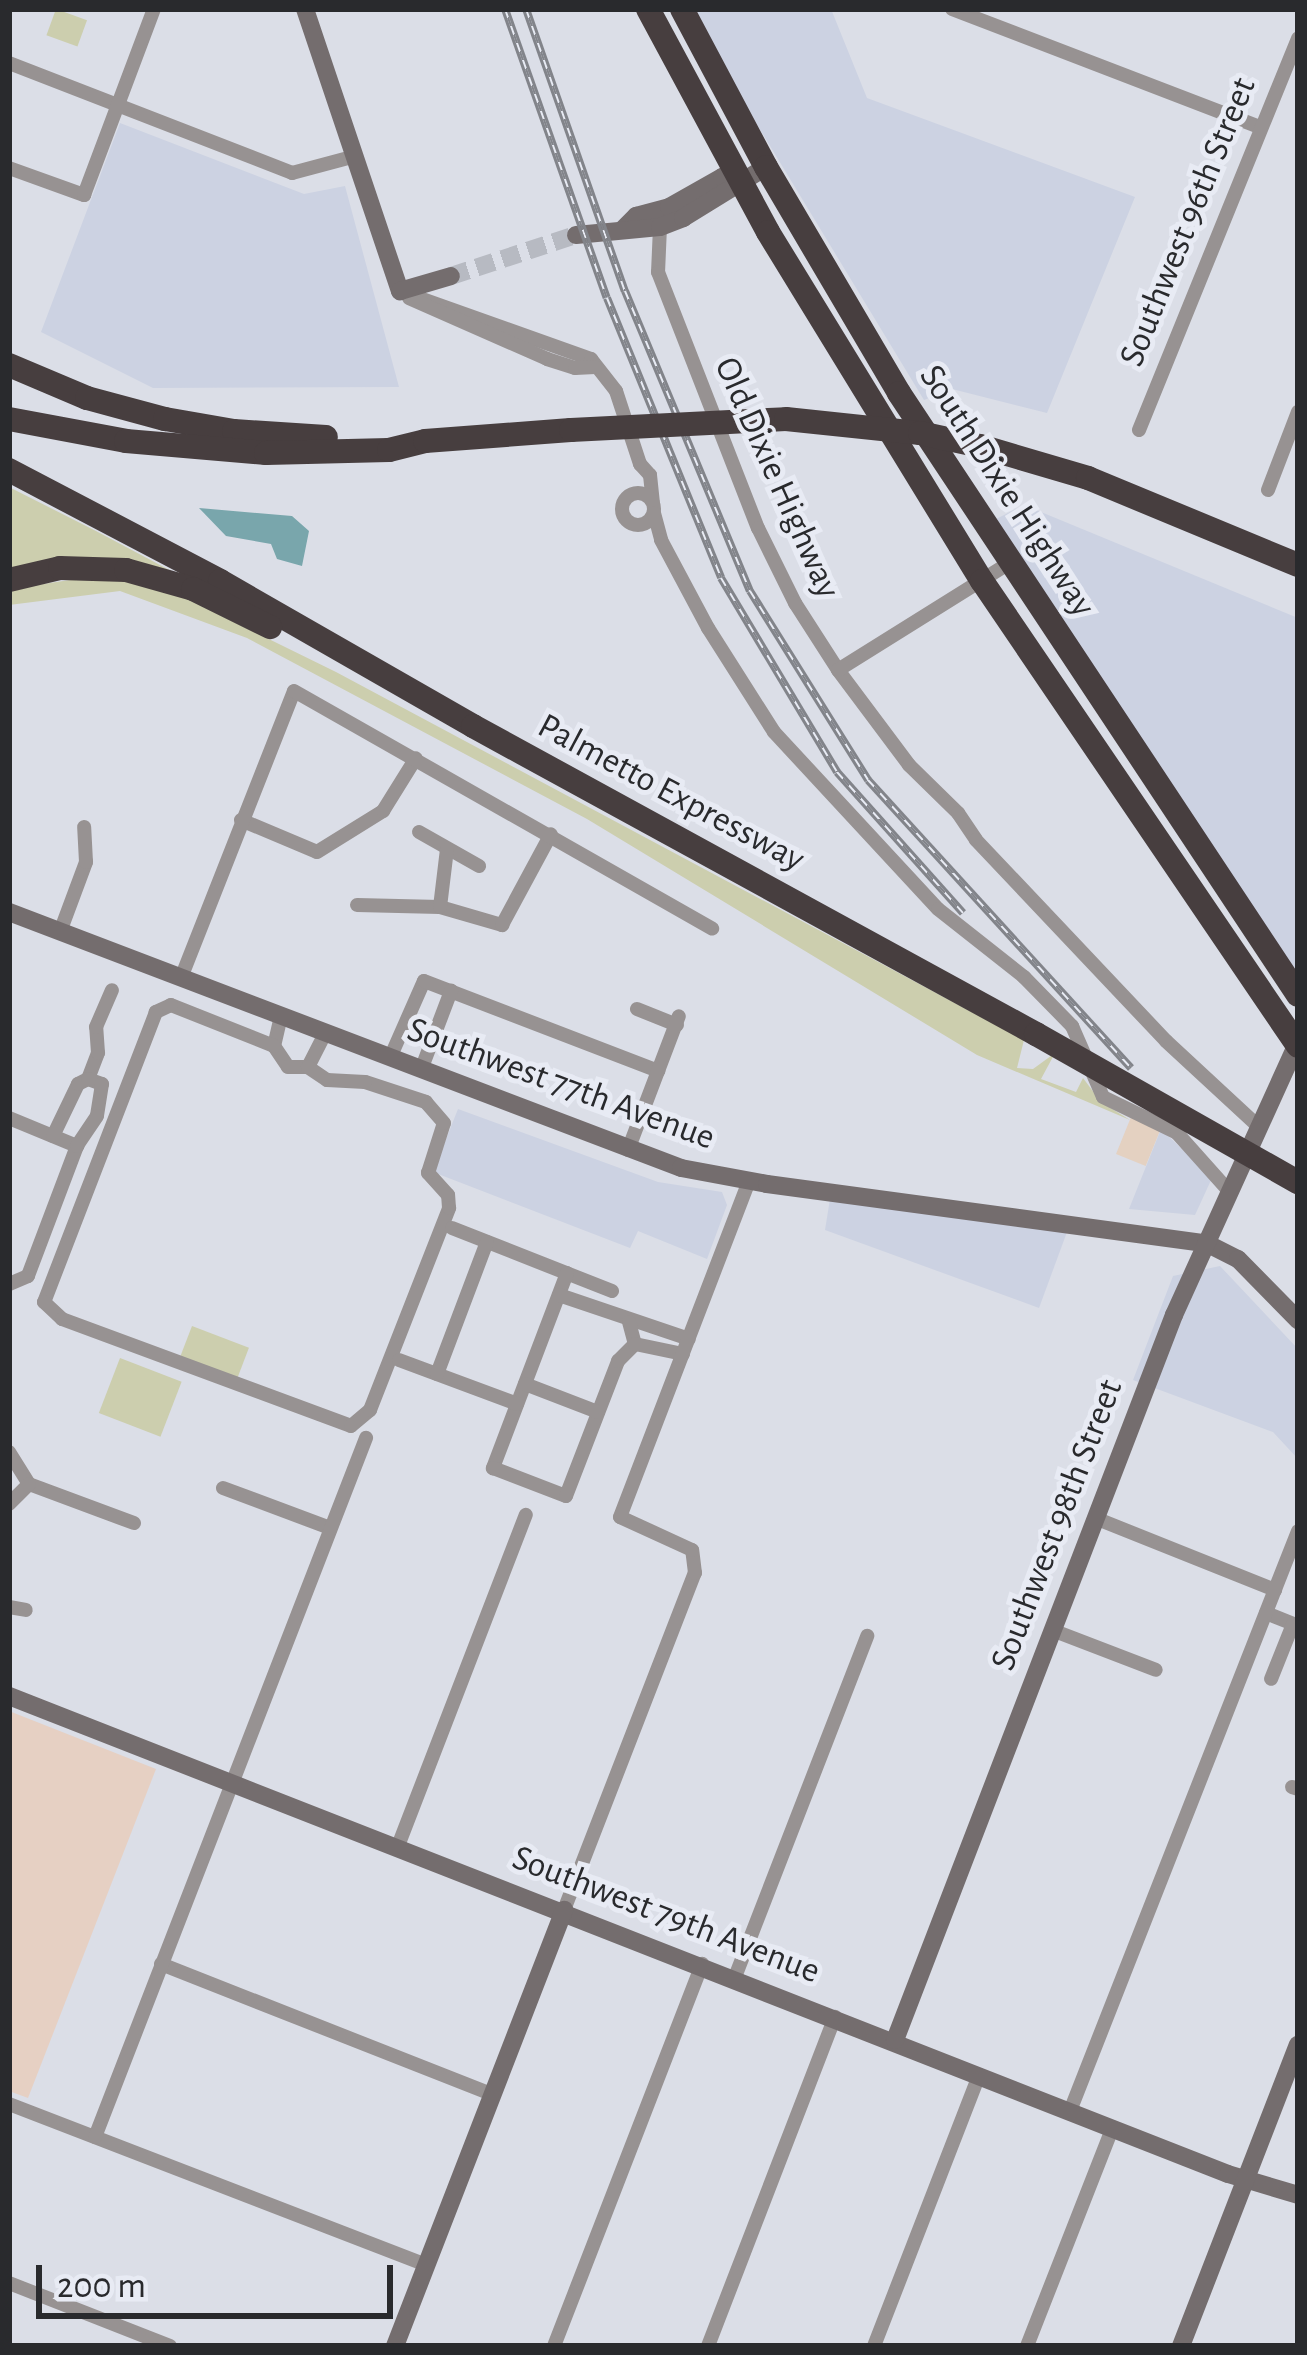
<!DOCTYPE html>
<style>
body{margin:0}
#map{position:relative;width:1307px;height:2355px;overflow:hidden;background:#dbdee7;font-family:"Alegreya Sans",sans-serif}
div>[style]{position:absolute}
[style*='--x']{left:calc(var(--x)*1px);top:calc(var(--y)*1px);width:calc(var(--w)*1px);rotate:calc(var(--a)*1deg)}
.built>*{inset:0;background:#ccd2e2}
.industrial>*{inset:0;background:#e4d1c1;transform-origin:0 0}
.education>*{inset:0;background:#e6d0c3}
.green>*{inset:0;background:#ccceae;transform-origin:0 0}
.water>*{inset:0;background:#79a6ac}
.secondary-tunnel>*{height:18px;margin-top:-9px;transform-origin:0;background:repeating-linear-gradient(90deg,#b7bac2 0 18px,transparent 0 27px)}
.street>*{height:14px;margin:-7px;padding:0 7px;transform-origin:7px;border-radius:7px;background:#979292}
.street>.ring{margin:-7px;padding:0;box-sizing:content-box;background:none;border:14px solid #979292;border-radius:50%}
.secondary>*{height:18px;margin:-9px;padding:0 9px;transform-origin:9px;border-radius:9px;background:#746d6e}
.highway>*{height:24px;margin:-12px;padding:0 12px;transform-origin:12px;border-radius:12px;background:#473e3f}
.rail>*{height:8px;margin-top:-4px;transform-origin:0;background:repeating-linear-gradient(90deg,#e8ebf4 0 9px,#82848a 0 18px);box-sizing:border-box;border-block:3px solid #82848a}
.highway-bridge>*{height:24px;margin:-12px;padding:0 12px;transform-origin:12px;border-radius:12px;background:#473e3f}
span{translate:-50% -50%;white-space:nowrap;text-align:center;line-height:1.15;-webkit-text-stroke:10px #e8ebf4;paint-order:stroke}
.street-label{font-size:36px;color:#292a2d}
.frame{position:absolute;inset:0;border:12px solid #292a2d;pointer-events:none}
.scale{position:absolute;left:36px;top:2265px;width:357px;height:54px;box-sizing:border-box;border:6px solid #292a2d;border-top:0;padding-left:15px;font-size:36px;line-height:42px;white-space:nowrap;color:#292a2d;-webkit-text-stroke:9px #e8ebf4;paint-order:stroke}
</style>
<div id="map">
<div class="built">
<i style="clip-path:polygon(695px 9px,831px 9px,867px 98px,1135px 197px,1047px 413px,952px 389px,924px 400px,733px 85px)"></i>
<i style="clip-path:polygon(120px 123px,304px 194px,345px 186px,399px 387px,153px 388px,41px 332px)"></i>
<i style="clip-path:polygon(1024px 505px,1298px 618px,1298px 968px,1289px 970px,992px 521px)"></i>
<i style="clip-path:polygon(458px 1109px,658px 1182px,722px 1192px,727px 1205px,707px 1259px,638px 1231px,630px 1248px,433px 1172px)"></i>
<i style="clip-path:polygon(1161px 1129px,1212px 1178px,1195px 1215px,1129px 1209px)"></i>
<i style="clip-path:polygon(830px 1199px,1067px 1232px,1039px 1308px,825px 1230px)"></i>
<i style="clip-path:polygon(1220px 1266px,1298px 1349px,1298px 1459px,1273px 1432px,1133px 1380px,1173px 1276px)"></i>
</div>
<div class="industrial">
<i style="left:1131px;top:1117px;width:32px;height:40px;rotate:22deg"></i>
</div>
<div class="education">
<i style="clip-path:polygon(9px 1711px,156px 1769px,28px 2098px,9px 2091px)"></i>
</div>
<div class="green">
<i style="left:56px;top:9px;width:33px;height:28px;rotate:20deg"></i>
<i style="clip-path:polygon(9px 487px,96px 531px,175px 573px,9px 571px)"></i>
<i style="clip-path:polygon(97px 576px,171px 591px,336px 672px,1024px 1040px,1017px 1068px,1033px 1069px,1055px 1053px,1041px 1079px,1076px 1092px,1083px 1078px,1101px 1102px,1130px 1120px,977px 1055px,587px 819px,247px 638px,120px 591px,9px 605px,9px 589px)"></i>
<i style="left:192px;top:1326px;width:61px;height:33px;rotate:21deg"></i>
<i style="left:120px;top:1358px;width:66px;height:59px;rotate:21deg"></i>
</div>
<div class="water">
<i style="clip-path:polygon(199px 508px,292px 516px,309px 531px,302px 566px,277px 559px,271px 544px,226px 536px)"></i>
</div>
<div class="secondary-tunnel">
<i style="--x:451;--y:276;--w:132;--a:-18.2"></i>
</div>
<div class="street">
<i style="--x:952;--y:9;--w:329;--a:21"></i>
<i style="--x:9;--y:63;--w:304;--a:21.2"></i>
<i style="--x:292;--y:173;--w:62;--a:-14.9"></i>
<i style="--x:9;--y:168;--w:80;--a:19.8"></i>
<i style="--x:84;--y:195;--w:199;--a:-69.4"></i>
<i style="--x:660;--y:227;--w:45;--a:92.5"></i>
<i style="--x:658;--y:272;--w:275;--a:68.7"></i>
<i style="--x:758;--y:528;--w:84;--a:63.7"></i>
<i style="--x:795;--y:603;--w:80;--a:57.3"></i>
<i style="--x:838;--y:670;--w:119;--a:53.2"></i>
<i style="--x:909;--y:765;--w:69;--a:44.4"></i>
<i style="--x:958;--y:813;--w:32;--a:56"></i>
<i style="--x:976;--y:840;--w:277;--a:46.6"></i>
<i style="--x:1166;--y:1041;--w:128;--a:42.8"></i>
<i style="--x:400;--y:291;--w:203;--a:19.6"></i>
<i style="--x:591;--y:359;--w:41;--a:52"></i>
<i style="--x:616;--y:391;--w:77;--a:71.8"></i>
<i style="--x:640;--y:464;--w:15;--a:48"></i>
<i style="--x:650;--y:475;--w:27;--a:84"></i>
<i style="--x:409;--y:298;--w:151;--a:23.8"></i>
<i style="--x:547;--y:359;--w:29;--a:18"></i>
<i style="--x:575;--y:368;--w:20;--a:-3"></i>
<i style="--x:1139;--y:430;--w:423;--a:-67.9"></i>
<i style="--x:1268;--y:490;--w:84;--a:-69"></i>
<i class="ring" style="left:622px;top:493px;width:18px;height:18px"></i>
<i style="--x:654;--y:513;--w:28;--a:75"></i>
<i style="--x:661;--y:540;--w:100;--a:61.9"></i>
<i style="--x:708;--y:628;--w:123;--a:57.6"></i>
<i style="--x:774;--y:732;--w:241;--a:47.2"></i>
<i style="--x:938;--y:909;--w:110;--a:38.3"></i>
<i style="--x:1024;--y:977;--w:69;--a:45.6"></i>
<i style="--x:1072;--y:1026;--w:77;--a:66.4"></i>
<i style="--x:1103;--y:1097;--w:82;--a:25.9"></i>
<i style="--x:1177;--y:1133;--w:75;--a:48.2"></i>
<i style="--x:838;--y:670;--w:202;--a:-32"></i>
<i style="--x:241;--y:820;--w:82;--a:22.8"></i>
<i style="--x:317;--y:852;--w:78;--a:-31.8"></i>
<i style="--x:383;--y:811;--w:62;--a:-58.1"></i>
<i style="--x:419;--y:832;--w:69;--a:29.5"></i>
<i style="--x:357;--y:905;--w:83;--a:1.4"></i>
<i style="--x:440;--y:907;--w:65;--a:16.2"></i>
<i style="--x:502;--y:925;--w:103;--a:-61.7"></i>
<i style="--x:440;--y:907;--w:58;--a:-83.1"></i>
<i style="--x:60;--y:932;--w:75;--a:-69.6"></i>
<i style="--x:86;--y:862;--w:35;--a:-93"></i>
<i style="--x:181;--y:978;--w:308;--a:-68.5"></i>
<i style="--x:294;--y:691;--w:481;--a:29.6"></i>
<i style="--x:637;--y:1009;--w:43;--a:21.8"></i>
<i style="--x:281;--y:1016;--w:31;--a:103"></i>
<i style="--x:274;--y:1046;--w:25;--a:56"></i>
<i style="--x:288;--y:1067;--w:20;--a:0"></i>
<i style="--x:308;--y:1067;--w:38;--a:-63"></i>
<i style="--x:274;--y:1046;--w:111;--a:-158.3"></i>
<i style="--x:171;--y:1005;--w:17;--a:155"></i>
<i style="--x:156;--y:1012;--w:311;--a:111.1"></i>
<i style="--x:44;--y:1302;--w:25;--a:43"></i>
<i style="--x:62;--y:1319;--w:308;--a:20.3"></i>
<i style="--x:351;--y:1426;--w:25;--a:-40"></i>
<i style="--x:370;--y:1410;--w:217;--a:-68.6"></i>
<i style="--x:449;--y:1208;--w:13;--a:-94"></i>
<i style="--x:448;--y:1195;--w:30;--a:-132"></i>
<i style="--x:428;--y:1173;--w:52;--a:-72.3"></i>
<i style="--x:444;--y:1123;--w:28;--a:-131"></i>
<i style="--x:426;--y:1102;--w:64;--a:-161.8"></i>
<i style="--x:365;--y:1082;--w:38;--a:-177"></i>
<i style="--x:327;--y:1080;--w:23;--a:-146"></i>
<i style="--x:390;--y:1058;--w:84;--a:-66.2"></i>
<i style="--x:424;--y:981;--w:251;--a:21"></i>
<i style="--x:421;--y:1070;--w:85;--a:-69.2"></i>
<i style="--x:88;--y:1079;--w:28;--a:-69"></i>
<i style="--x:98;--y:1053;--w:26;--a:-94"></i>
<i style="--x:96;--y:1027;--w:40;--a:-66.6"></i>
<i style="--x:9;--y:1118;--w:74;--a:22.4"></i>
<i style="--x:77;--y:1146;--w:139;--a:110.7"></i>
<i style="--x:28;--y:1276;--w:21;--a:157"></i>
<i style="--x:53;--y:1136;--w:58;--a:-64.3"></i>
<i style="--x:78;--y:1084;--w:11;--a:-27"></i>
<i style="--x:88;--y:1079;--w:15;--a:20"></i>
<i style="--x:102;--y:1084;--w:32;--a:99"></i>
<i style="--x:97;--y:1116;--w:36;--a:124"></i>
<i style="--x:628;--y:1150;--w:143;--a:-69.2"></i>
<i style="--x:452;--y:1228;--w:172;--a:21.5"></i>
<i style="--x:567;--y:1273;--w:209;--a:110.8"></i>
<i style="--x:493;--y:1468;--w:78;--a:21"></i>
<i style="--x:566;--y:1496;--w:145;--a:-68.9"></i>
<i style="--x:618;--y:1361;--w:24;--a:-45"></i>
<i style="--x:559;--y:1295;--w:137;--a:18.7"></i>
<i style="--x:629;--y:1322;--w:23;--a:75"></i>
<i style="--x:635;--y:1344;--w:49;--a:11.8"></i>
<i style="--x:399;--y:1360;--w:126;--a:20.4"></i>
<i style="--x:437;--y:1374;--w:141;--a:-69.3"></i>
<i style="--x:525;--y:1384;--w:78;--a:21"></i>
<i style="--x:9;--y:1452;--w:38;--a:58"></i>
<i style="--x:29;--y:1484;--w:112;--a:20.4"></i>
<i style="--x:223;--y:1488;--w:114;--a:20.5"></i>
<i style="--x:9;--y:1504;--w:28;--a:-45"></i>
<i style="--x:1095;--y:1518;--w:194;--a:21.8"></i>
<i style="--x:9;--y:1607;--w:17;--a:10"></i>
<i style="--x:1266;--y:1613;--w:29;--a:22"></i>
<i style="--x:1293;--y:1624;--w:59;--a:111.8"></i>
<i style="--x:1052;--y:1630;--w:111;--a:21"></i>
<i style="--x:1292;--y:1787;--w:6;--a:18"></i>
<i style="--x:398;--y:1846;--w:355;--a:-68.9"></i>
<i style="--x:564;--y:1910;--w:362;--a:-68.8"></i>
<i style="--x:695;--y:1573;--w:23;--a:-97"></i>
<i style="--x:692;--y:1550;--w:79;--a:-155.4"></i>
<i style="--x:620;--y:1517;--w:360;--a:-69"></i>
<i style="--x:161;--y:1964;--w:357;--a:21.5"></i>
<i style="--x:735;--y:1977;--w:366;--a:-68.8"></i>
<i style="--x:9;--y:2104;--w:448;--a:21.1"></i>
<i style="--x:1070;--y:2111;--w:623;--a:-68.54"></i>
<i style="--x:95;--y:2137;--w:750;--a:-68.81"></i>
<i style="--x:9;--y:2283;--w:173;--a:21.4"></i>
<i style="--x:554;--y:2346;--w:410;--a:-68.8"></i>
<i style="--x:708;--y:2346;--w:353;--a:-68.9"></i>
<i style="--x:874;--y:2346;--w:291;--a:-68.8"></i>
<i style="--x:1027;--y:2346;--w:235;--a:-68.6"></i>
</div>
<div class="secondary">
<i style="--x:305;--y:9;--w:298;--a:71.4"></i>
<i style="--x:400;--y:291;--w:53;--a:-16.4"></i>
<i style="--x:622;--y:230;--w:20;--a:-45"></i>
<i style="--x:636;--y:216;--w:34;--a:-15"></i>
<i style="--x:669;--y:207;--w:61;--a:-29.5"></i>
<i style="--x:722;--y:177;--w:20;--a:15"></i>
<i style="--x:576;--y:235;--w:84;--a:-5.4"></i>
<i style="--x:660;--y:227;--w:25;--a:-21"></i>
<i style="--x:683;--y:218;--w:97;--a:-31.6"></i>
<i style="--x:9;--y:912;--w:719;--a:20.85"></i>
<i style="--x:681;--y:1168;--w:87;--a:10.5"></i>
<i style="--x:767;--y:1184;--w:443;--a:7.7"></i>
<i style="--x:1206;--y:1243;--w:36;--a:27"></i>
<i style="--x:1238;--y:1259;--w:86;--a:45.5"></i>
<i style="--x:9;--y:1696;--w:1309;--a:21.41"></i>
<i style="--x:1228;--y:2174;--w:73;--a:16.7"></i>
<i style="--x:895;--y:2040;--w:777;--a:-68.95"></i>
<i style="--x:1174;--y:1315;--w:300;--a:-65.6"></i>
<i style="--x:395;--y:2346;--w:468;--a:-68.8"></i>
<i style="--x:1181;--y:2346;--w:323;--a:-68.8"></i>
</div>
<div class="highway">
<i style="--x:648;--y:9;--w:253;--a:61.7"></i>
<i style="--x:768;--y:232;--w:409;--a:58.5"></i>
<i style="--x:982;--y:581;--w:562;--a:55.8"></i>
<i style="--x:682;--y:9;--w:179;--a:62"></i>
<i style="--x:766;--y:167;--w:262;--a:59.5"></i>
<i style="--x:899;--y:393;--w:722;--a:56.46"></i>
<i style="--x:9;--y:365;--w:85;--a:22.9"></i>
<i style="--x:87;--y:398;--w:81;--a:15.1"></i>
<i style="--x:165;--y:419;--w:70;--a:9.9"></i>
<i style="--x:234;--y:431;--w:92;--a:3.7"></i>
<i style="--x:9;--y:419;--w:119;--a:10.6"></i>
<i style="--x:126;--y:441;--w:141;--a:4.9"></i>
<i style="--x:266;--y:453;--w:123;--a:-1.4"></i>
<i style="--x:389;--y:450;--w:37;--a:-14"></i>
<i style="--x:425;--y:441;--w:146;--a:-4.3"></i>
<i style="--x:980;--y:446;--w:113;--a:16.5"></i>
<i style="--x:1088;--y:478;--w:227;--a:22.5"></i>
<i style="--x:9;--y:470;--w:238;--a:27.7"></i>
<i style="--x:220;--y:581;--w:292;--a:29.8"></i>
<i style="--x:473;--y:726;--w:642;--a:28.68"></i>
<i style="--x:9;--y:580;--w:52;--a:-13.2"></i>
<i style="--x:60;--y:568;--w:66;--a:1.7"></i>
<i style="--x:126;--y:570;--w:70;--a:15.8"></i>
<i style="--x:193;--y:589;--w:86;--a:26.3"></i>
</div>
<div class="rail">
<i style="--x:505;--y:9;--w:306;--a:70.6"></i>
<i style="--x:607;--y:298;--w:302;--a:67.8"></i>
<i style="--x:721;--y:578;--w:226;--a:59.1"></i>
<i style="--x:837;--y:772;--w:189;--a:48.2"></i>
<i style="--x:526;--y:9;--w:299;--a:70.7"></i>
<i style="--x:625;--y:291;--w:325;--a:67.4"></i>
<i style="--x:750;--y:591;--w:223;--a:58"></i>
<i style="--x:868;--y:780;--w:390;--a:47.6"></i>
</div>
<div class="highway-bridge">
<i style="--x:571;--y:430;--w:215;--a:-2.9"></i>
<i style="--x:786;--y:419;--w:135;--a:6"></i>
<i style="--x:920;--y:433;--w:61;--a:12.2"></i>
<i style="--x:1036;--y:1034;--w:301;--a:29.5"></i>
</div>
<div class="street-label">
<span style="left:1188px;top:222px;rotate:-68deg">Southwest 96th Street</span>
<span style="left:777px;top:478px;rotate:66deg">Old Dixie Highway</span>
<span style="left:1007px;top:491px;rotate:57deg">South Dixie Highway</span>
<span style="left:671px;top:793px;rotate:28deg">Palmetto Expressway</span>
<span style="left:561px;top:1084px;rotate:20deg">Southwest 77th Avenue</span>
<span style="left:1057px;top:1525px;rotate:-69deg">Southwest 98th Street</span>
<span style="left:666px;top:1915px;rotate:21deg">Southwest 79th Avenue</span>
</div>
<div class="frame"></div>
<div class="scale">200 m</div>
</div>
